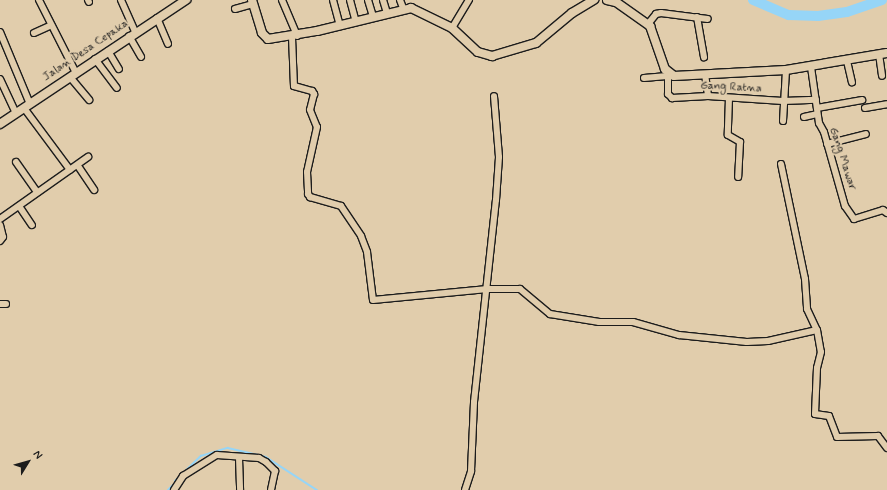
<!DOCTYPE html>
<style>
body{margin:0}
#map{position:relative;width:887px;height:490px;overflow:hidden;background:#e1cdac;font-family:Mynerve,sans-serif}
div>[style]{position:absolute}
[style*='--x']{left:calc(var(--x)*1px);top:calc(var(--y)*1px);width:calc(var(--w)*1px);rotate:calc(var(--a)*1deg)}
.stream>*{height:1.5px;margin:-0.75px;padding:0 0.75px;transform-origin:0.75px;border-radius:0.75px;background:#96d5f7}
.river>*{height:10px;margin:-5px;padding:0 5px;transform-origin:5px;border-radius:5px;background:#96d5f7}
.roads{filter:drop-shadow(1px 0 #1c1c1c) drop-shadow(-1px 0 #1c1c1c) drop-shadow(0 1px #1c1c1c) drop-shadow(0 -1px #1c1c1c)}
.minor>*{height:6px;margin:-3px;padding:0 3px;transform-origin:3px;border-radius:3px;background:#e1cdac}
.tertiary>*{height:8px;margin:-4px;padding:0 4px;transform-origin:4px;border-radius:4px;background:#e1cdac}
span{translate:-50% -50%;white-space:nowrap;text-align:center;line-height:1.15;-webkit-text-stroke:4px #e1cdac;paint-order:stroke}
.street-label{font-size:12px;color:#1c1c1c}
.north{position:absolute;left:8px;top:442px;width:40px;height:40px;-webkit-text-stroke:3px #e1cdac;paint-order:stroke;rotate:53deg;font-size:11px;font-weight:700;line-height:16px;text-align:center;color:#1c1c1c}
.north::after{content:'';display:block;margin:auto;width:14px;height:18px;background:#1c1c1c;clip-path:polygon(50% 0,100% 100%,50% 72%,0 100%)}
</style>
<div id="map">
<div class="stream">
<i style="--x:175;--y:481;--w:36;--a:-44"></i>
<i style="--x:201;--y:456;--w:28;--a:-17"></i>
<i style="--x:228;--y:448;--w:39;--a:13"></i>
<i style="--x:266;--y:457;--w:61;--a:32.9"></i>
<i style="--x:168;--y:490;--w:6;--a:-45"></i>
</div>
<div class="river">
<i style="--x:753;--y:0;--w:39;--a:23"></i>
<i style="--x:789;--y:15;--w:29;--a:2"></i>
<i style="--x:818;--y:16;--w:29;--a:-8"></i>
<i style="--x:847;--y:12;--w:37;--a:-19"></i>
</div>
<div class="roads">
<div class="minor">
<i style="--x:39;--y:0;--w:82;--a:63.1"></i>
<i style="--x:88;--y:0;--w:2;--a:63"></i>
<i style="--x:121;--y:0;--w:35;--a:66"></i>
<i style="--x:282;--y:0;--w:39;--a:67"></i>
<i style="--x:333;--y:0;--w:27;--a:75"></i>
<i style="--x:350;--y:0;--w:23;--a:75"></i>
<i style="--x:368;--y:0;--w:17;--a:73"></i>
<i style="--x:383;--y:0;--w:14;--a:73"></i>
<i style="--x:400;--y:0;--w:9;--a:69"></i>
<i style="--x:235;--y:9;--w:19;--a:-16"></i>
<i style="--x:697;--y:17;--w:41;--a:80.1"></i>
<i style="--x:157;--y:18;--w:28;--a:67"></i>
<i style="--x:648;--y:24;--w:13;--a:-51"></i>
<i style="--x:656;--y:14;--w:5;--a:-11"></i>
<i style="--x:661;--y:13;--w:47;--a:7.3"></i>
<i style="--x:452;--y:28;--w:33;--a:-59"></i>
<i style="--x:0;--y:32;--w:78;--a:67.4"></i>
<i style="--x:34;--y:33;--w:17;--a:-24"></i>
<i style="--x:129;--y:36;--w:24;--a:60"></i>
<i style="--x:292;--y:37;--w:49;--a:87.7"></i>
<i style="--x:294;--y:86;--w:19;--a:16"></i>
<i style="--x:312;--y:91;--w:4;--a:56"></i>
<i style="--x:314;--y:94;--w:16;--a:104"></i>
<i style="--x:310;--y:110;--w:18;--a:68"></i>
<i style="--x:317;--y:127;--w:46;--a:102.5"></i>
<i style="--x:307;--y:172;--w:22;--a:87"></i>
<i style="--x:308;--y:194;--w:4;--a:56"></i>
<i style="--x:310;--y:197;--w:32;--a:16"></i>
<i style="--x:341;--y:206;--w:36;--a:56"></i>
<i style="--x:361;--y:236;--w:17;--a:69"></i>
<i style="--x:367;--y:252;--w:48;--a:82.9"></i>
<i style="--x:373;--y:300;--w:115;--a:-5.5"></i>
<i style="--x:487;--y:289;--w:33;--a:0"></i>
<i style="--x:520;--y:289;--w:39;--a:40"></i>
<i style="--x:550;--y:314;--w:50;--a:9.3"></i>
<i style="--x:599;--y:322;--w:34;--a:0"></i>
<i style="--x:633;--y:322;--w:48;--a:15.8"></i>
<i style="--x:679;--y:335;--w:68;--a:5.9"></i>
<i style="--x:747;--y:342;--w:21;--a:-3"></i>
<i style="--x:768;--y:341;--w:50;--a:-12.7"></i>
<i style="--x:817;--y:330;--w:22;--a:80"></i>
<i style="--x:821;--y:352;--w:16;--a:104"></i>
<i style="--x:817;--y:368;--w:46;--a:92.5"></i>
<i style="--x:815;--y:414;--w:14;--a:8"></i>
<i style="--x:829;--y:416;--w:22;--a:69"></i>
<i style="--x:837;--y:437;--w:41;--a:-1.4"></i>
<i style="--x:878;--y:436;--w:15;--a:53"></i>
<i style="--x:108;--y:51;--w:21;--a:59"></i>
<i style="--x:879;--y:54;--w:22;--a:82"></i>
<i style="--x:95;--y:59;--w:36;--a:53"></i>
<i style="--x:847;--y:61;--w:22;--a:77"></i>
<i style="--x:811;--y:67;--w:57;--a:81.9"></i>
<i style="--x:819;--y:123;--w:10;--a:61"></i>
<i style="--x:824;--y:132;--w:77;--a:74.2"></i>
<i style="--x:845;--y:206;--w:16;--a:55"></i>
<i style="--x:854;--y:219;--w:30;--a:-17"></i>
<i style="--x:883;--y:210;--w:5;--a:37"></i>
<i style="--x:668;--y:74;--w:20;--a:90"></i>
<i style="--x:668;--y:94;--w:6;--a:45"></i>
<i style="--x:672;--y:98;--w:36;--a:-3"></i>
<i style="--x:708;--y:96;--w:75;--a:3.8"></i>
<i style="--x:783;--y:101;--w:33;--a:-2"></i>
<i style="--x:705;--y:74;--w:22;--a:82"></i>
<i style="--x:70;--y:77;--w:30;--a:50"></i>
<i style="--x:644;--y:78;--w:23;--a:-5"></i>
<i style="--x:0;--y:79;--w:38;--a:65"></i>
<i style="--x:729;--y:98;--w:37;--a:92"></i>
<i style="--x:728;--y:135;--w:14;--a:30"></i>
<i style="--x:740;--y:142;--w:35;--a:93"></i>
<i style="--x:24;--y:108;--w:77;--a:53.4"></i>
<i style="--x:817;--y:108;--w:46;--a:-10.1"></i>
<i style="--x:865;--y:108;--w:22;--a:-10"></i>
<i style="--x:804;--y:117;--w:13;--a:-13"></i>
<i style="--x:783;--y:121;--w:51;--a:-86.6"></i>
<i style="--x:827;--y:144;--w:40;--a:-14.4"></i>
<i style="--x:16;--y:162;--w:37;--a:55"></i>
<i style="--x:781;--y:164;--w:117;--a:78.2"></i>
<i style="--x:805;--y:279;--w:30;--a:86"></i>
<i style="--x:807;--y:309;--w:23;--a:65"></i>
<i style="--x:78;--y:166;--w:29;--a:56"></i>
<i style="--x:19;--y:206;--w:23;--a:56"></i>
<i style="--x:0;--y:219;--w:108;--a:-35.2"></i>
<i style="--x:0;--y:225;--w:12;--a:76"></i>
<i style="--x:3;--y:237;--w:5;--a:127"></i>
<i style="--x:0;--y:304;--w:6;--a:0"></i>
<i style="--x:239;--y:458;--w:32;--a:88"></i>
<i style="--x:174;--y:490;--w:17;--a:-57"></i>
<i style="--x:183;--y:476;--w:40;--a:-32"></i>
<i style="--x:217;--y:455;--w:42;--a:4.1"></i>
<i style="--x:259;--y:458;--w:8;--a:30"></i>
<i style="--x:266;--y:462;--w:13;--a:45"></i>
<i style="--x:275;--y:471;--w:19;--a:102"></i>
<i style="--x:465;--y:490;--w:20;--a:-72"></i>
<i style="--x:471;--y:471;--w:69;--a:-87.5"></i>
<i style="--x:474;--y:402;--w:203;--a:-83.8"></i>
<i style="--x:496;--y:200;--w:43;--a:-86"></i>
<i style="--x:499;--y:157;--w:61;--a:-94.7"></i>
</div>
<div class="tertiary">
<i style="--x:252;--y:0;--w:34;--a:73"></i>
<i style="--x:262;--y:33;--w:8;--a:45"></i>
<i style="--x:268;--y:39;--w:50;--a:-9.3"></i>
<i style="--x:317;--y:31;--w:97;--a:-13.7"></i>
<i style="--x:411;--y:8;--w:46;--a:26"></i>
<i style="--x:452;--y:28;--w:35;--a:43"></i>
<i style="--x:478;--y:52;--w:15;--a:16"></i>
<i style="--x:492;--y:56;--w:46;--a:-16.5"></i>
<i style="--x:536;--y:43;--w:47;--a:-39.8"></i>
<i style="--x:572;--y:13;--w:26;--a:-31"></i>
<i style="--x:607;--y:0;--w:9;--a:13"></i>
<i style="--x:616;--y:2;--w:42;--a:35.2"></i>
<i style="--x:650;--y:26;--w:46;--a:70.8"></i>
<i style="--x:665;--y:69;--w:11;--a:38"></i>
<i style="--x:674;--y:76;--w:112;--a:-3.1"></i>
<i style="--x:786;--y:70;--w:102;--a:-9.6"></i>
<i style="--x:0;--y:124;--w:224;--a:-33.7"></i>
</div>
</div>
<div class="street-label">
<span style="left:86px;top:51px;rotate:-34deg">Jalan Desa Cepaka</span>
<span style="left:731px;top:88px;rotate:3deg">Gang Ratna</span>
<span style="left:842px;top:159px;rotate:72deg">Gang Mawar</span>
</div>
<div class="north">N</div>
</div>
